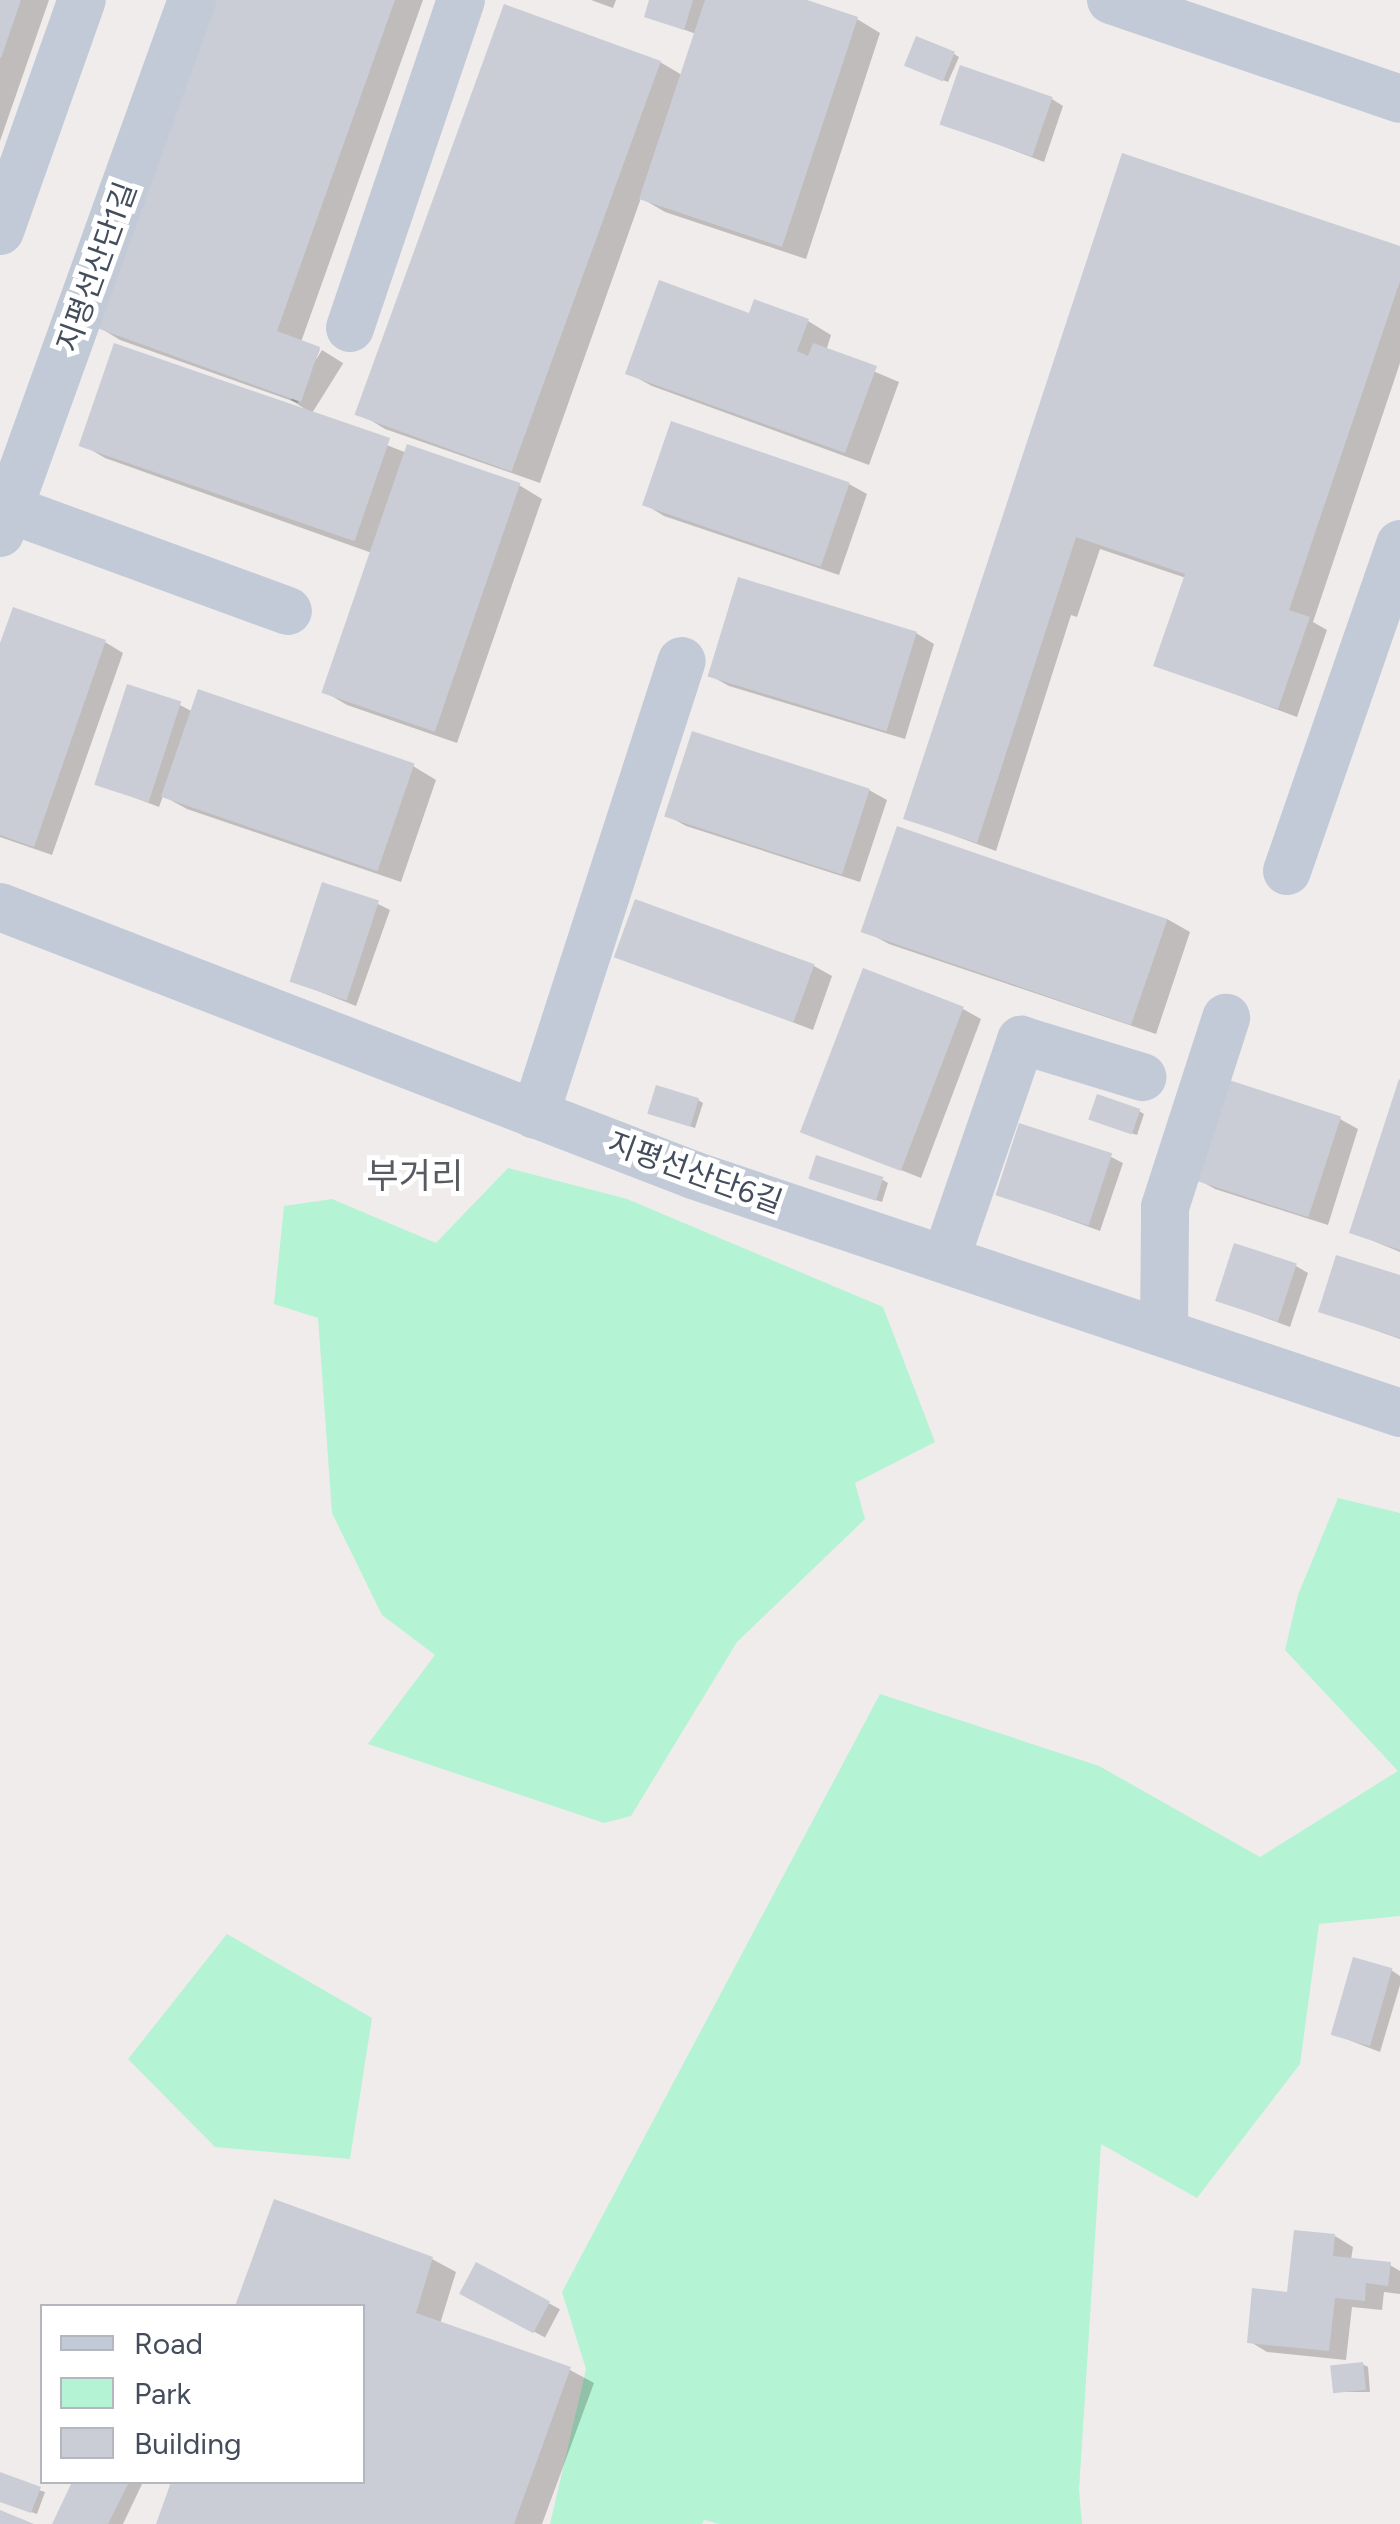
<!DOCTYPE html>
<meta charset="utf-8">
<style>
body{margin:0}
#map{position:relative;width:1400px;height:2524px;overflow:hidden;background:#f0ecec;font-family:Figtree,"Noto Sans KR",sans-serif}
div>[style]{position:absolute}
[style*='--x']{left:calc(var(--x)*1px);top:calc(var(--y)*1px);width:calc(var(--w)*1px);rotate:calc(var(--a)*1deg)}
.green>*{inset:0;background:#b4f3d4}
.shadow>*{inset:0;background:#0003;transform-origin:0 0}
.building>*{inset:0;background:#cacdd5;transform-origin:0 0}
.minor>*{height:48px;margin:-24px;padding:0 24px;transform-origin:24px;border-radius:24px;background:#c1cad6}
span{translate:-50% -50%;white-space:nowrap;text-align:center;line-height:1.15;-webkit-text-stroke:10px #fff;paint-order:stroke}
.street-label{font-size:30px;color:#434d5c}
.quarter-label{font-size:35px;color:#585c62}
.legend{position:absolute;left:40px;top:2304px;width:325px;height:180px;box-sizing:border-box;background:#fff;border:2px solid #b4b8be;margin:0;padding:12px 18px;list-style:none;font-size:30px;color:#434d5c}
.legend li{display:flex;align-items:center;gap:20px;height:50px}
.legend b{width:50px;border:2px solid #b4b8be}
</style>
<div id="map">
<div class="green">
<i style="clip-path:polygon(508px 1168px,627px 1199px,883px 1307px,935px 1442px,855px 1483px,865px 1519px,737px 1642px,631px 1816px,604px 1823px,368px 1744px,435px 1655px,382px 1615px,332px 1513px,318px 1318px,274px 1304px,284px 1206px,332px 1199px,436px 1243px)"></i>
<i style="clip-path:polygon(1338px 1498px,1400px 1513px,1400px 1916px,1319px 1924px,1300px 2064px,1197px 2198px,1101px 2144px,1079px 2490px,1082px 2524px,720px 2524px,704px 2520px,702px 2524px,550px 2524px,586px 2369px,562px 2292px,880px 1694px,1099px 1766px,1260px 1857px,1398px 1771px,1285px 1650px,1298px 1595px)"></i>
<i style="clip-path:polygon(227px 1934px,372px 2018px,350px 2159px,215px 2147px,128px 2059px)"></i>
</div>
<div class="shadow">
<i style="clip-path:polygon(0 0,49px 0,0 141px)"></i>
<i style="clip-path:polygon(214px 0,423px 0,301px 342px,320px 349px,298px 403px,120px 340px,97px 326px)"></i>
<i style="clip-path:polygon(591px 0,616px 0,613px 8px)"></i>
<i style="clip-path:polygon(652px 0,799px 0,857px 19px,880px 33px,806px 259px,665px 212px,641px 198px,540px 483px,385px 429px,362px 415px,660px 62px,682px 75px,696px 34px,647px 16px)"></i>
<i style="clip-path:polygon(954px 54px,959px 57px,948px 82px,912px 68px)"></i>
<i style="clip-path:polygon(1052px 99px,1063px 106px,1044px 162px,942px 123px)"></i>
<i style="clip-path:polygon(1400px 248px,1400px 363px,1313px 622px,1327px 630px,1297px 717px,1156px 665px,1186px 578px,1100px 549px,1077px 617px,1071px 615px,996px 851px,906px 818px,981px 583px)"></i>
<i style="clip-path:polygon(750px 316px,808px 321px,831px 335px,826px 351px,899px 382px,869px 465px,652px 386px,628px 373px)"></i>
<i style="left:322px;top:350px;width:25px;height:59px;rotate:32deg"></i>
<i style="clip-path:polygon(300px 411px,407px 453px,519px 485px,542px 499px,457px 743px,347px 705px,323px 691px,372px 553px,105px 458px,81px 444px)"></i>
<i style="clip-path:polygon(849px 484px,867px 494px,839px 575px,664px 516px,646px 505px)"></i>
<i style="clip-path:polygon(916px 633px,934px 644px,905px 739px,729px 686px,711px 676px)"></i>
<i style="clip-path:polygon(105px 642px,123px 653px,52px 855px,0 837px,0 651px)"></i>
<i style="clip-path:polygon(180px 705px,193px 712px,413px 766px,436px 780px,401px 882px,187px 809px,163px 796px,159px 807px,96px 783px)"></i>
<i style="clip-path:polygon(869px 790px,887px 800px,860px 882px,686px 826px,668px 816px)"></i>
<i style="clip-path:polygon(378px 904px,390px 910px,356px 1006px,290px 980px)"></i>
<i style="clip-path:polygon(1167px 919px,1190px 932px,1156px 1034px,889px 944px,865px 931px)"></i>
<i style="clip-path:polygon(617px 955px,814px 966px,832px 976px,813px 1030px)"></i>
<i style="clip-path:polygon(963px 1009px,981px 1019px,921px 1178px,803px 1131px)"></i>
<i style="clip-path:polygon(1228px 1082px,1340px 1119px,1358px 1129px,1328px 1225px,1215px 1189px,1197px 1179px)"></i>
<i style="clip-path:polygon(1400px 1085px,1400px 1252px,1352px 1232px)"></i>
<i style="clip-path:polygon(698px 1100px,703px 1103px,695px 1128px,656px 1115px)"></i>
<i style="clip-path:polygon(1139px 1111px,1144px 1114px,1137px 1135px,1096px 1121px)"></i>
<i style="clip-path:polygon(1111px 1157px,1123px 1163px,1100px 1231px,998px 1194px)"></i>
<i style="clip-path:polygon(883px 1180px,888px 1183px,882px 1202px,816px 1181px)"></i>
<i style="clip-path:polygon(1296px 1266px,1308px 1273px,1290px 1327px,1217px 1300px)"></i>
<i style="clip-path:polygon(1400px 1278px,1400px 1339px,1321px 1311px)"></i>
<i style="clip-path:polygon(1391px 1970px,1400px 1976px,1400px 1985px,1380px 2052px,1333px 2034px)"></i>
<i style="clip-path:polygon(276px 2202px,432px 2259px,456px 2272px,440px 2324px,570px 2370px,594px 2383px,542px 2524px,158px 2524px,174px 2482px,362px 2482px,362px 2306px,238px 2306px)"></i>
<i style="clip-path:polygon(1335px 2236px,1353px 2247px,1351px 2260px,1390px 2265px,1400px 2271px,1400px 2294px,1384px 2292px,1382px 2310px,1352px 2307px,1346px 2360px,1267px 2352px,1249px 2341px)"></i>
<i style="left:477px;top:2265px;width:94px;height:32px;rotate:28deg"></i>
<i style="clip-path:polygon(1362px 2364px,1368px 2367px,1370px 2392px,1335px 2392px)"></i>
<i style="clip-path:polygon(0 2478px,45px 2492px,37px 2514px,0 2501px)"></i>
<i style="clip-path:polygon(75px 2482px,143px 2482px,123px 2524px,55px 2524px)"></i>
</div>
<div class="building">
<i style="clip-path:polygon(0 0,21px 0,1px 58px,0 58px)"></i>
<i style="clip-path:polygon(211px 0,395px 0,277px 331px,320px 347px,301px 402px,94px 327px)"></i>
<i style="clip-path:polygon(649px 0,693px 0,684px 30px,644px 17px)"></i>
<i style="clip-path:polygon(705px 0,807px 0,858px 17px,782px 247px,639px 199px)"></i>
<i style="left:504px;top:4px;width:167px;height:437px;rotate:20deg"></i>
<i style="left:916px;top:36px;width:42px;height:32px;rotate:22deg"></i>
<i style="left:960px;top:65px;width:98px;height:63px;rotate:19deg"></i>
<i style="clip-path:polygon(1122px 153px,1400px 246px,1400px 281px,1289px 610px,1310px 617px,1278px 709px,1153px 666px,1185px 574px,1076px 537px,977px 843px,903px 819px)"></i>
<i style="clip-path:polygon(659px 280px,749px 313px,754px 299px,809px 319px,797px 351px,808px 356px,813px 343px,877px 366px,845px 453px,625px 374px)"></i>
<i style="left:114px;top:343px;width:292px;height:109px;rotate:19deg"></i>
<i style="left:671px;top:421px;width:189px;height:89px;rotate:19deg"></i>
<i style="left:407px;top:444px;width:120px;height:263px;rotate:19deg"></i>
<i style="left:738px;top:577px;width:187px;height:104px;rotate:17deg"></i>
<i style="clip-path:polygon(13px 607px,106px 640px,34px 847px,0 835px,0 643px)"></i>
<i style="left:127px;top:684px;width:57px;height:106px;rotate:18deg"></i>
<i style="left:198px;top:689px;width:229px;height:114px;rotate:19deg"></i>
<i style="left:692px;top:731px;width:187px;height:90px;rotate:18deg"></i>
<i style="left:897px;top:826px;width:286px;height:112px;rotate:19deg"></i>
<i style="left:322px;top:882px;width:60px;height:105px;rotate:18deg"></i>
<i style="left:635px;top:899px;width:191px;height:62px;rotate:20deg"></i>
<i style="left:863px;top:968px;width:108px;height:176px;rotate:21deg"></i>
<i style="left:1226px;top:1079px;width:121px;height:106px;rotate:18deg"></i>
<i style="clip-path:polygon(1399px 1079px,1400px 1080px,1400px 1250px,1349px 1233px)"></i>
<i style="left:656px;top:1085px;width:45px;height:30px;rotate:17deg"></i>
<i style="left:1097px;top:1094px;width:46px;height:27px;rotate:19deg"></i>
<i style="left:1019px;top:1123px;width:98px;height:76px;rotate:18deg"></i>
<i style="left:816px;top:1155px;width:71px;height:25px;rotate:18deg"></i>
<i style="left:1234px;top:1243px;width:66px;height:61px;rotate:18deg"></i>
<i style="clip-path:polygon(1336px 1255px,1400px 1275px,1400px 1338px,1318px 1312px)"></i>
<i style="left:1353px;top:1957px;width:41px;height:81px;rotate:16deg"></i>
<i style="clip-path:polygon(274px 2199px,433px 2257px,416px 2313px,571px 2367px,514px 2524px,156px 2524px,171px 2482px,362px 2482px,362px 2306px,235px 2306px)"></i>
<i style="clip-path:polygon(1294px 2230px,1335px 2234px,1333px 2256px,1391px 2262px,1388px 2286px,1366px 2283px,1365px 2301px,1335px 2298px,1329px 2351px,1247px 2343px,1252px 2288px,1287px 2292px)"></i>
<i style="left:476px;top:2262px;width:84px;height:36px;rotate:28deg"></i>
<i style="left:1363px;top:2362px;width:28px;height:33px;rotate:84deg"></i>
<i style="clip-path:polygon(0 2472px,41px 2487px,31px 2513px,0 2502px)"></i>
<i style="clip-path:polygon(72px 2482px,129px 2482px,108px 2524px,52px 2524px)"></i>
<i style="clip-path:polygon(0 2510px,34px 2524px,0 2524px)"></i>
</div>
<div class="minor">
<i style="--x:1111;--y:0;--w:305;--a:18.9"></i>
<i style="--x:0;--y:231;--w:245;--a:-70.5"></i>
<i style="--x:350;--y:328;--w:346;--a:-71.3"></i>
<i style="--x:9;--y:509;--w:297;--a:20.1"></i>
<i style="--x:0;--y:533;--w:567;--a:-70.19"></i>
<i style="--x:1287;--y:871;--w:346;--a:-70.9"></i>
<i style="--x:0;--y:907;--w:743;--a:21.14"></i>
<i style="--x:693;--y:1175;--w:746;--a:18.6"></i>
<i style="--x:535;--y:1115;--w:477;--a:-72.1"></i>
<i style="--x:946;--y:1258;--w:231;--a:-71"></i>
<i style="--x:1021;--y:1040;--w:127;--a:17"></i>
<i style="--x:1164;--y:1333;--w:126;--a:-89.5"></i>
<i style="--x:1165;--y:1207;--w:199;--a:-72.1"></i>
</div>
<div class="street-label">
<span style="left:97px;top:267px;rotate:-70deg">지평선산단1길</span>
<span style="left:695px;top:1173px;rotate:20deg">지평선산단6길</span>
</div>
<div class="quarter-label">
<span style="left:415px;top:1176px">부거리</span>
</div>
<ul class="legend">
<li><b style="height:12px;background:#c1cad6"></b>Road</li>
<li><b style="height:28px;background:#b4f3d4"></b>Park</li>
<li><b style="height:28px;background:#cacdd5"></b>Building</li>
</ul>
</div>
